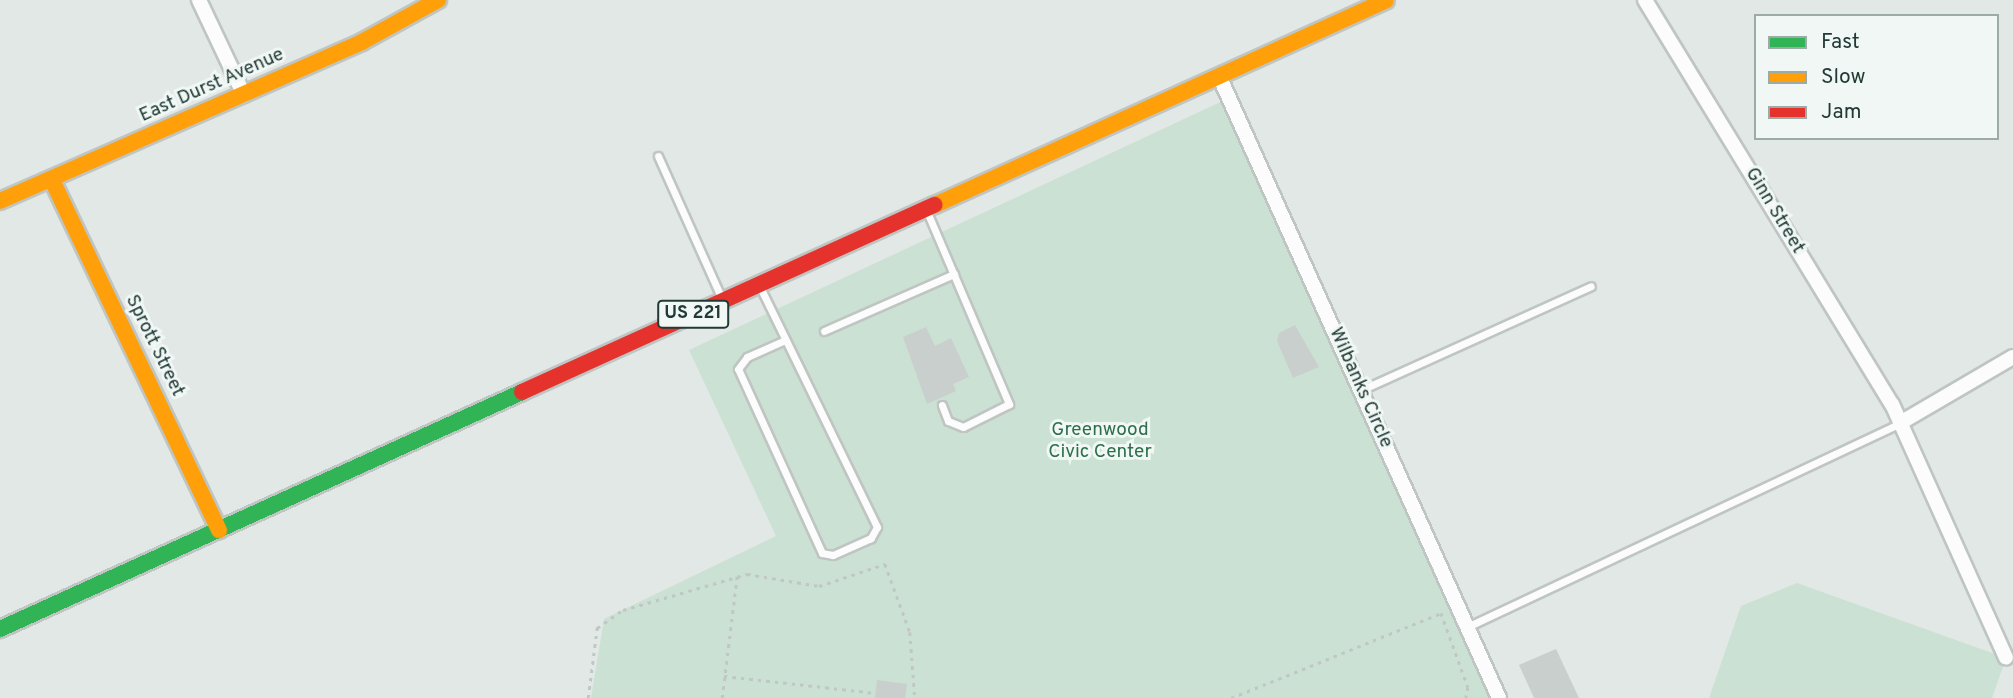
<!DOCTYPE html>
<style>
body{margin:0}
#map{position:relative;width:2013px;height:698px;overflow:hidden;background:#e2e8e5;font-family:Overpass,sans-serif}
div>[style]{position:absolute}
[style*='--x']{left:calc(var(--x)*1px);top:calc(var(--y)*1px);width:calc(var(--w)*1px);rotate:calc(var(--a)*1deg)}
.green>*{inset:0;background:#cbe1d3}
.building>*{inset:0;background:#c9cfcd}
.path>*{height:2.5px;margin-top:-1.25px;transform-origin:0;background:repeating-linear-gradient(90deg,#c0c8c5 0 3.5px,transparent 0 8.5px)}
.roads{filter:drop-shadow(2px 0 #bfc5c2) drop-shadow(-2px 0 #bfc5c2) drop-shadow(0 2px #bfc5c2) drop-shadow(0 -2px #bfc5c2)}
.lane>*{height:7px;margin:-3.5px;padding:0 3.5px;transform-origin:3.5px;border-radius:3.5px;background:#fbfcfb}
.street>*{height:14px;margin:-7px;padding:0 7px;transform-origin:7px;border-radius:7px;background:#fbfcfb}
.fast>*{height:16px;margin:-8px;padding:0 8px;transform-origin:8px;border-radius:8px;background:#30b455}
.slow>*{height:16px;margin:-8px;padding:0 8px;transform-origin:8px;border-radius:8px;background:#ff9f0a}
.jam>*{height:16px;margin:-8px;padding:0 8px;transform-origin:8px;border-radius:8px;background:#e5322d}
span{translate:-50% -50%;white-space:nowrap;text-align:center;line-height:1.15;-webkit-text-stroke:6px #f0f7f4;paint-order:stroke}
.shield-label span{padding:2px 5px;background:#f0f7f4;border:2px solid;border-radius:5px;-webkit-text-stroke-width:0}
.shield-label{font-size:18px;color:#213a35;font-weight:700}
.street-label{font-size:19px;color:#213a35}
.park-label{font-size:19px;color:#2d6f4b}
.legend{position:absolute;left:1754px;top:14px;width:245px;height:126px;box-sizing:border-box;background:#f0f7f4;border:2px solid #9daba8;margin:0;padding:9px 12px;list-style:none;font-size:21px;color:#213a35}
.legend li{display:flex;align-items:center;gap:14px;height:35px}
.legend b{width:35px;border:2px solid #9daba8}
</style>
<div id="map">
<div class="green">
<i style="clip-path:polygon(1229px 98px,1497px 698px,591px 698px,604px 619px,776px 536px,689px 350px)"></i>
<i style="clip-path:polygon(1797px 583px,2006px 658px,1992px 698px,1709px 698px,1741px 606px)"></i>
</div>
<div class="building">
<i style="clip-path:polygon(1295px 325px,1319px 367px,1293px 378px,1277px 341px,1279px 333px)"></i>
<i style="clip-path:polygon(926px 327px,935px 346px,951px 338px,969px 377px,953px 384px,956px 391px,927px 404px,903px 337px)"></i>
<i style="clip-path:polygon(1556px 649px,1579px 698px,1534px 698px,1519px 665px)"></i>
<i style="clip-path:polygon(877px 680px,907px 684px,905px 698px,875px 698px)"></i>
</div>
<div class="path">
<i style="--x:724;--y:676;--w:153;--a:6.4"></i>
<i style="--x:588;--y:698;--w:71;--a:-82.7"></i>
<i style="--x:597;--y:628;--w:32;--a:-35"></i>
<i style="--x:623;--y:610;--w:129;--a:-16.2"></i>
<i style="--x:747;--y:574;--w:73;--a:9.5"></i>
<i style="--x:819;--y:586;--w:70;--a:-18.4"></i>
<i style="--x:885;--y:564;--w:72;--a:69.8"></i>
<i style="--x:910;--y:632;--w:66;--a:85.7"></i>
<i style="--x:722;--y:698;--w:123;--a:-83"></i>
<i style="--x:1231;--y:698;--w:227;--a:-22"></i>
<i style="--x:1441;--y:613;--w:79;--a:70"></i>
<i style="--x:1468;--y:687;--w:11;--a:100"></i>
</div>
<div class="roads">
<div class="lane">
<i style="--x:658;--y:156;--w:154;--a:65.9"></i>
<i style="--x:928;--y:214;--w:207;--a:66.9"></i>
<i style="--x:1009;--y:404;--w:51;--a:153.4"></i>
<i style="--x:963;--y:427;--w:16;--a:-158"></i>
<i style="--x:948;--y:421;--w:17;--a:-111"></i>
<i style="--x:760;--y:287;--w:267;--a:64"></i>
<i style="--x:877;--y:527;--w:13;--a:119"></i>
<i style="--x:871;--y:538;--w:42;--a:155.9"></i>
<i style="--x:833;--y:555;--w:11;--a:-170"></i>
<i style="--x:822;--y:553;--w:202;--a:-114.5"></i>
<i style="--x:738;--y:369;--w:15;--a:-53"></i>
<i style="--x:747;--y:357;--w:39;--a:-24"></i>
<i style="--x:824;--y:331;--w:142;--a:-23.7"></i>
<i style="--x:1361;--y:390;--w:252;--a:-24.3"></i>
<i style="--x:1467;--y:627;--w:479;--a:-25.2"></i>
</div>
<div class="street">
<i style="--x:199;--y:0;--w:105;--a:64.7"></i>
<i style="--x:1645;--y:0;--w:474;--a:58.6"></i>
<i style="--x:1892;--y:404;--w:278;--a:65.8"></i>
<i style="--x:1220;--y:78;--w:680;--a:65.77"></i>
<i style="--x:1900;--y:423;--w:131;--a:-30.3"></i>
</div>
<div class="fast">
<i style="--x:0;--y:629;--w:573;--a:-24.42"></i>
</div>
<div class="slow">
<i style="--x:52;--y:180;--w:388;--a:64.5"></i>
<i style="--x:0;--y:201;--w:395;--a:-23.7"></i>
<i style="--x:362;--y:42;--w:87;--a:-28.9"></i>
<i style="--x:935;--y:205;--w:495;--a:-24.4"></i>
</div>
<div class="jam">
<i style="--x:522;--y:392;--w:453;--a:-24.4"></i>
</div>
</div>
<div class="shield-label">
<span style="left:693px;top:314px">US 221</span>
</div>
<div class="street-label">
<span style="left:212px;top:86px;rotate:-24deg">East Durst Avenue</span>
<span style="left:1774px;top:211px;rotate:59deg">Ginn Street</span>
<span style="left:154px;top:346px;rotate:64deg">Sprott Street</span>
<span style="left:1360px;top:388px;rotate:66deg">Wilbanks Circle</span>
</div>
<div class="park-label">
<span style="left:1100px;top:442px">Greenwood<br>Civic Center</span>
</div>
<ul class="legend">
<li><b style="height:9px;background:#30b455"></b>Fast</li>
<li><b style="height:9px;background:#ff9f0a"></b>Slow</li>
<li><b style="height:9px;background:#e5322d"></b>Jam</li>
</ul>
</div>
